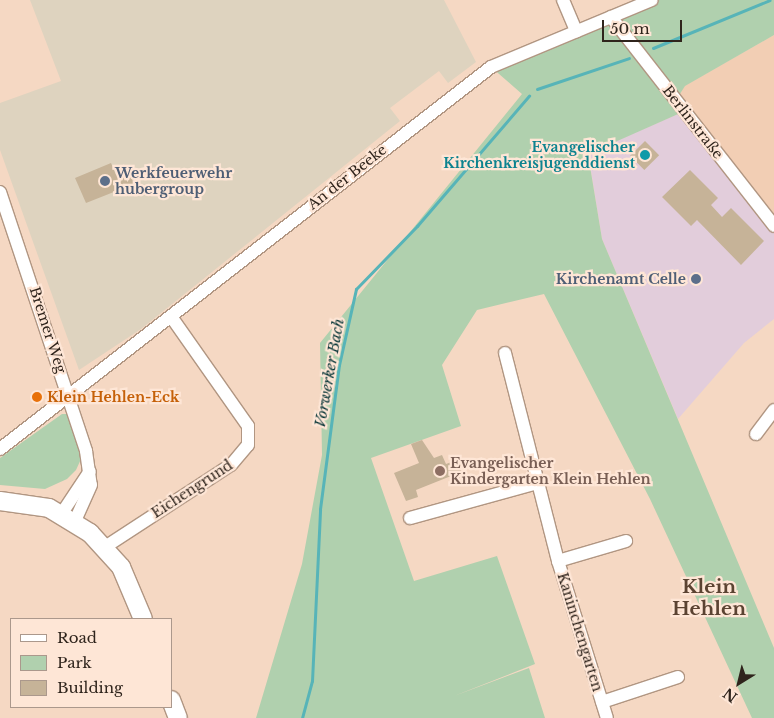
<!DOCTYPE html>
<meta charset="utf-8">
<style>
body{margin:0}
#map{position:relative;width:774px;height:718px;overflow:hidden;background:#f5d8c3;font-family:"Libre Baskerville",serif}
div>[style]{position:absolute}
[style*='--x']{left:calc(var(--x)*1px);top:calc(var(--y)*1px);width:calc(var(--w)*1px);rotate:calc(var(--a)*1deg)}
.commercial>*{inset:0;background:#e2cddb}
.industrial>*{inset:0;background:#ded3bf}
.built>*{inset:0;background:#f2ceb4}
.green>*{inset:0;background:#b0d0ae}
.stream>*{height:3px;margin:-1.5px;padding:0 1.5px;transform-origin:1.5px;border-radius:1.5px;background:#57b4b8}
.building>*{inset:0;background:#c6b398;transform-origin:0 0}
.roads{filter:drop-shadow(1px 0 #b19682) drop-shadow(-1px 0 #b19682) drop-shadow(0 1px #b19682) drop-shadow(0 -1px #b19682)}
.street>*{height:12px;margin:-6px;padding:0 6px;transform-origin:6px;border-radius:6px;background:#fff}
.secondary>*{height:18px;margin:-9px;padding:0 9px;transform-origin:9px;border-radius:9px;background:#fff}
.dots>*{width:14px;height:14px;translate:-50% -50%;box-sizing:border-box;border:2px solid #fee6d6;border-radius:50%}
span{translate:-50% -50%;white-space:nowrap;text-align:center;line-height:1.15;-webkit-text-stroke:4.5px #fee6d6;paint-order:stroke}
.street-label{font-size:14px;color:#2f241c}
.culture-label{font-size:14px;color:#0d838f;font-weight:700}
.right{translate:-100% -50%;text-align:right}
.service-label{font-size:14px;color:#4e5e75;font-weight:700}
.left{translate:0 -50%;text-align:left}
.food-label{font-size:14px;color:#c56008;font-weight:700}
.education-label{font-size:14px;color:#785e54;font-weight:700}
.water-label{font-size:15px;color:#053436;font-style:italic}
.district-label{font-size:19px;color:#5b4332;font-weight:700}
.legend{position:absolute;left:10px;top:618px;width:162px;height:90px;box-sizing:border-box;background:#fee6d6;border:1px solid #ab988c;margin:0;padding:6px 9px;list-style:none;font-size:15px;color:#2f241c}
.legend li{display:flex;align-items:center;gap:10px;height:25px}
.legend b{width:25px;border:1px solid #ab988c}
.north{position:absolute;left:714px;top:658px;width:50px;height:50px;-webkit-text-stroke:4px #fee6d6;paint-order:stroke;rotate:216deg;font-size:14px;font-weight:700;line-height:20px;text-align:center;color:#2f241c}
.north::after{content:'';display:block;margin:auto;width:18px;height:22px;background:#2f241c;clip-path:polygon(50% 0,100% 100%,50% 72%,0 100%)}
.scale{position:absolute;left:602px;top:20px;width:80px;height:22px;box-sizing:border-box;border:2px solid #2f241c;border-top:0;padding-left:6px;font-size:15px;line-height:18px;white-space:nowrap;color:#2f241c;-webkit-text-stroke:4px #fee6d6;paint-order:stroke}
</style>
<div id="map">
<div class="commercial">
<i style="clip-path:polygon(685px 111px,774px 227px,774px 319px,744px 343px,678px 419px,602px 239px,588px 153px)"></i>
</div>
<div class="industrial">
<i style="clip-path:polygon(30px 0,444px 0,476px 62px,448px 83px,439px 71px,390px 108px,400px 121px,141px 329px,79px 370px,0 150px,0 103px,61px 81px)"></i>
</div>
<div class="built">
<i style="clip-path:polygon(774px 35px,774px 226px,676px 100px,684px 86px)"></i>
</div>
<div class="green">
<i style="clip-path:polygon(652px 0,774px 0,774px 35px,685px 86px,676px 100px,685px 111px,588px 154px,602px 239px,774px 648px,774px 718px,752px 718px,650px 499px,544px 294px,477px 310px,442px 365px,461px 426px,371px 458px,414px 581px,497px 556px,535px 664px,454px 696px,529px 668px,545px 718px,256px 718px,302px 564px,322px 455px,320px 343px,522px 94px,491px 67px)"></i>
<i style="clip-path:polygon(62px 414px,68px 414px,72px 427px,81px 459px,76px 470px,67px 479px,45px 489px,0 485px,0 458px)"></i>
</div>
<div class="stream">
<i style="--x:653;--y:48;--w:126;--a:-22.3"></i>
<i style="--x:537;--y:89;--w:97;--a:-18.6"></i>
<i style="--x:302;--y:718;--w:38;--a:-75"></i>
<i style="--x:312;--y:681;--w:172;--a:-87.3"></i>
<i style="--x:320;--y:509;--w:145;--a:-82.5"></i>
<i style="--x:339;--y:365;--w:78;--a:-77.4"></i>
<i style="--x:356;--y:289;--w:88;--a:-45.9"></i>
<i style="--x:417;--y:226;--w:172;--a:-49.3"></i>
</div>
<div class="building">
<i style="left:645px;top:141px;width:20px;height:21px;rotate:45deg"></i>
<i style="clip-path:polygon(111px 163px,116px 175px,128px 169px,134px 184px,86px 203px,75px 178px)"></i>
<i style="clip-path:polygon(690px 170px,718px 198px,711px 205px,722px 217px,731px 208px,764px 241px,741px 265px,697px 220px,691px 226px,662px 197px)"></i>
<i style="clip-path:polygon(422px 440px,434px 458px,442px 455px,446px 464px,457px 460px,464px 478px,454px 482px,451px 476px,416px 490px,418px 497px,406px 501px,394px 473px,419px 463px,411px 444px)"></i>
</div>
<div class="roads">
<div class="street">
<i style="--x:563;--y:0;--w:34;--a:67"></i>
<i style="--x:611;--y:17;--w:265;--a:52"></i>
<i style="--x:0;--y:192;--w:273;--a:71.6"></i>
<i style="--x:86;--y:451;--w:34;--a:82"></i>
<i style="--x:91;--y:485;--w:39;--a:114"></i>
<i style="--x:505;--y:353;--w:215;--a:75.7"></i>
<i style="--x:558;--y:561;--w:164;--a:72.7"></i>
<i style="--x:756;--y:434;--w:30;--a:-53"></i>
<i style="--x:0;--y:449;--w:622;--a:-37.88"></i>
<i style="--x:491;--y:67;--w:174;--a:-22.6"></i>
<i style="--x:62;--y:513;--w:50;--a:-56.3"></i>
<i style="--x:410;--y:518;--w:132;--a:-15.4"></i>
<i style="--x:105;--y:547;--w:150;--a:-33.1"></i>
<i style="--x:231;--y:465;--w:26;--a:-50"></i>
<i style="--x:248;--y:445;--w:19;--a:-90"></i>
<i style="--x:248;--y:426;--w:132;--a:-125.1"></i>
<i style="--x:558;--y:561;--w:71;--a:-16.4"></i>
<i style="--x:602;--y:702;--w:80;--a:-18.2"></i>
</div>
<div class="secondary">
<i style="--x:0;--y:501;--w:49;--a:8.1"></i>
<i style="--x:49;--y:508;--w:48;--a:31.4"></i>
<i style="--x:90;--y:533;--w:46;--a:47.6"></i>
<i style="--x:121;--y:567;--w:56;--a:67.1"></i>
<i style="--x:171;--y:700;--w:19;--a:69"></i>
</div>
</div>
<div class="dots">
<i style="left:645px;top:155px;background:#0f9aa8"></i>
<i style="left:105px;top:181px;background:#5c6f8a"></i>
<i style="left:696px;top:279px;background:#5c6f8a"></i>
<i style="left:37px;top:397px;background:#e8710a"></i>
<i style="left:440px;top:471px;background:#8d6e63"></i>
</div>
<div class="street-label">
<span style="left:693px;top:122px;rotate:52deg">Berlinstraße</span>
<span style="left:347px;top:177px;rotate:-38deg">An der Beeke</span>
<span style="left:48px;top:330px;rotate:72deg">Bremer Weg</span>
<span style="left:192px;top:489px;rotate:-33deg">Eichengrund</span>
<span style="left:580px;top:632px;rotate:73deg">Kaninchengarten</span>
</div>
<div class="culture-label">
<span class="right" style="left:635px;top:155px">Evangelischer<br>Kirchenkreisjugenddienst</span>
</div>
<div class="service-label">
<span class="left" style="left:115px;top:181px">Werkfeuerwehr<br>hubergroup</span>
<span class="right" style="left:686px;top:279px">Kirchenamt Celle</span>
</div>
<div class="food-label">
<span class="left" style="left:47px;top:397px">Klein Hehlen-Eck</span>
</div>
<div class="education-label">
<span class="left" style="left:450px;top:471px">Evangelischer<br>Kindergarten Klein Hehlen</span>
</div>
<div class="water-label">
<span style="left:329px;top:373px;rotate:-80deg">Vorwerker Bach</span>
</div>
<div class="district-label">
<span style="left:709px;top:598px">Klein<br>Hehlen</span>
</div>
<ul class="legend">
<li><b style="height:6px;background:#fff"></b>Road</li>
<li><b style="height:14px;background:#b0d0ae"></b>Park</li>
<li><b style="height:14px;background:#c6b398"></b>Building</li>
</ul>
<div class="north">N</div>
<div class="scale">50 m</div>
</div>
